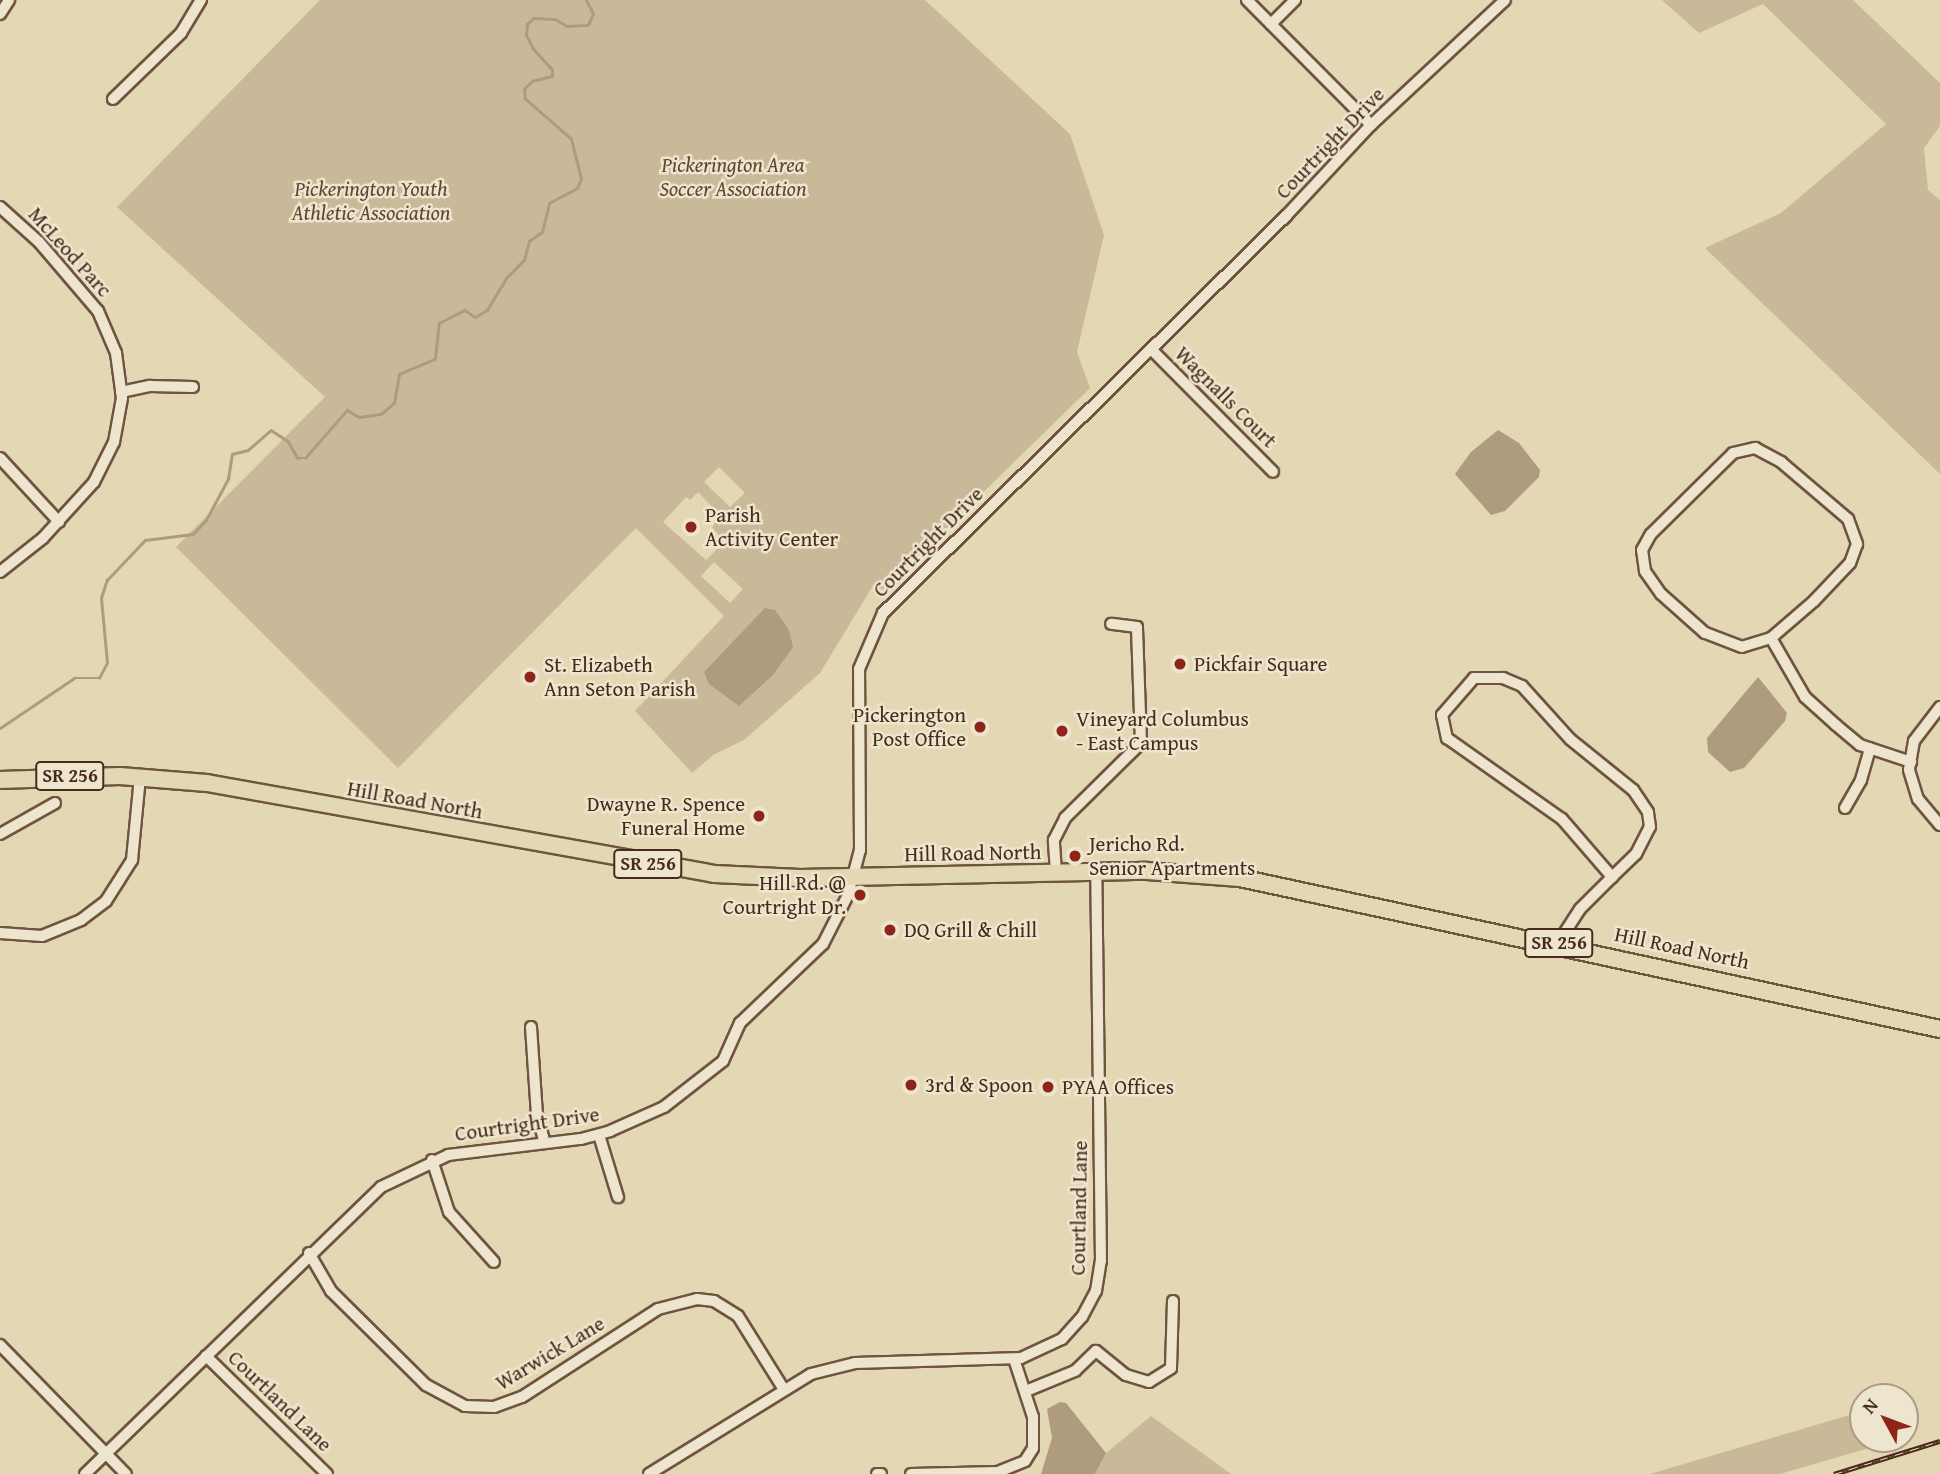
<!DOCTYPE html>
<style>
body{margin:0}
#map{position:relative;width:1940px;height:1474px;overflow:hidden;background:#e4d7b3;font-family:"Gentium Book Plus",serif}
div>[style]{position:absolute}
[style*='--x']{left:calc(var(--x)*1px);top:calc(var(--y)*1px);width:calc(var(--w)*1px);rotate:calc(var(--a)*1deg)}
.green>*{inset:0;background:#c9b999}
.water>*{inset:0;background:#af9c7f}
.stream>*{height:2.5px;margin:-1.25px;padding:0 1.25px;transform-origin:1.25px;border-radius:1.25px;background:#af9c7f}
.roads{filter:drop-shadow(2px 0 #6f5440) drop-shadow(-2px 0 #6f5440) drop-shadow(0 2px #6f5440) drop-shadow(0 -2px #6f5440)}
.street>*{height:10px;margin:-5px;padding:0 5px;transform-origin:5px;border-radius:5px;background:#ede5ce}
.primary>*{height:16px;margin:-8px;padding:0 8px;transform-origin:8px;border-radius:8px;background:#e4d7b3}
.rail>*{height:5px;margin-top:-2.5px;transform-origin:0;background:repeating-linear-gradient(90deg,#ede5ce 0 8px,#48291a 0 16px);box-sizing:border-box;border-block:2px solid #48291a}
.dots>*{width:19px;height:19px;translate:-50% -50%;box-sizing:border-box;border:4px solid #ede5ce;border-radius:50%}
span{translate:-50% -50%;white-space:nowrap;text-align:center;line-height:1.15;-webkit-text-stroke:5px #ede5ce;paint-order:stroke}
.shield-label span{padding:2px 5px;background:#ede5ce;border:2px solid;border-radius:5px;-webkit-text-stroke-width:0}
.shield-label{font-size:19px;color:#48291a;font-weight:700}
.street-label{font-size:21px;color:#48291a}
.park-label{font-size:21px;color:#624633;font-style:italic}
.poi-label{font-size:21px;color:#48291a}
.left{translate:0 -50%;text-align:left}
.right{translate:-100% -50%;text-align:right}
.north{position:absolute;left:1849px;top:1383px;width:70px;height:70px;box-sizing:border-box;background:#ede5ce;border:2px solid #ab9a86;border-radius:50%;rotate:311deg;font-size:19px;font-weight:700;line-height:28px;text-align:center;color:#48291a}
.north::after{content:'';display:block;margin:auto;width:24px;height:32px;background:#8f2418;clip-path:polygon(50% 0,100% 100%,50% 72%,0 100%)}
</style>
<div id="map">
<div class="green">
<i style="clip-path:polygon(evenodd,320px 0,925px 0,1070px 134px,1104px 235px,1077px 352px,1090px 388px,883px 590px,874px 584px,820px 673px,744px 740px,713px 755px,692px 773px,635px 711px,724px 616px,636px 528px,398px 768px,176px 547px,325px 397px,117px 207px,320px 0,719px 467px,745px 493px,730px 507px,704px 482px,719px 467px,320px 0,698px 492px,720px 515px,712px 528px,725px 541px,706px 560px,663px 522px,686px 497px,690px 500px,698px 492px,320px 0,714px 562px,743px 589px,730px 603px,701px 576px,714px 562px)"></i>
<i style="clip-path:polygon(1662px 0,1853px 0,1940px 83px,1940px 126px,1924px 148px,1928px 190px,1940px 200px,1940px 474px,1705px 248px,1781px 213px,1886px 124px,1763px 4px,1699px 33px)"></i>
<i style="clip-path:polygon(1863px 1411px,1863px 1439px,1900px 1439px,1780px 1474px,1650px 1474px)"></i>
<i style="clip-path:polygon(1151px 1416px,1231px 1474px,1095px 1474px,1106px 1453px)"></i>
</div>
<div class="water">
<i style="clip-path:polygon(1498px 430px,1519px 443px,1540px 470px,1539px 477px,1505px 511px,1491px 515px,1455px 474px,1471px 452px)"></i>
<i style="clip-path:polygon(765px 608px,775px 610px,789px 630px,793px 647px,773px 675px,739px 706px,709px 684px,704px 672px)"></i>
<i style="clip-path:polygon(1758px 677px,1787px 713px,1785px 721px,1744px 768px,1730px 772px,1708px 752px,1707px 738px)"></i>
<i style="clip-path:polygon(1060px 1402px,1066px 1403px,1106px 1453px,1095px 1474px,1041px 1474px,1052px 1438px,1047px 1409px)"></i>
</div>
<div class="stream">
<i style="--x:0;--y:728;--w:89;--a:-34"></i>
<i style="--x:74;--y:678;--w:25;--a:0"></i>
<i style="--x:99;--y:678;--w:17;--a:-62"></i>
<i style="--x:107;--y:663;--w:65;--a:-95.3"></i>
<i style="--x:101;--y:598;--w:19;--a:-72"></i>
<i style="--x:107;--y:580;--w:55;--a:-46.5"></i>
<i style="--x:145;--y:540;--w:48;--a:-7.1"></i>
<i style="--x:193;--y:534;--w:19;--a:-47"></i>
<i style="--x:206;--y:520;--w:47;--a:-61.8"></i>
<i style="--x:228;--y:479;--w:25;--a:-81"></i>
<i style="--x:232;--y:454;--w:16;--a:-14"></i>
<i style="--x:248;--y:450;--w:30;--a:-41"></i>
<i style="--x:271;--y:430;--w:20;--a:33"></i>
<i style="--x:288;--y:441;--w:20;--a:60"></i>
<i style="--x:298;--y:458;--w:7;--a:0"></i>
<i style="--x:305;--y:458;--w:64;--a:-48.8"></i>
<i style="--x:347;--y:410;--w:14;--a:30"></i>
<i style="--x:359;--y:417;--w:22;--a:-8"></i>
<i style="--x:381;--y:414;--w:17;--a:-40"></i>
<i style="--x:394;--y:403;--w:29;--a:-80"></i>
<i style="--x:399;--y:374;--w:39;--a:-23"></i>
<i style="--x:435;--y:359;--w:36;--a:-84"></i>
<i style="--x:439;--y:323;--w:29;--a:-27"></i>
<i style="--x:465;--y:310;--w:12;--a:35"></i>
<i style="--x:475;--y:317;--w:14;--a:-30"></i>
<i style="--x:487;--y:310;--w:37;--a:-59"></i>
<i style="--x:506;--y:278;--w:25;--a:-45"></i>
<i style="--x:524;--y:260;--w:20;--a:-75"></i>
<i style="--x:529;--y:241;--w:16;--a:-35"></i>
<i style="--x:542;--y:232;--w:30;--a:-76"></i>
<i style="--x:549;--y:203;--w:32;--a:-28"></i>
<i style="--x:577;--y:188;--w:10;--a:-66"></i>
<i style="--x:581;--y:179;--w:41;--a:-104"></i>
<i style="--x:571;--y:139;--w:61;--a:-139"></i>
<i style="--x:525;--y:99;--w:10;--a:-96"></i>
<i style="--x:524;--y:89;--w:11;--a:-45"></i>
<i style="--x:532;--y:81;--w:21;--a:-14"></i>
<i style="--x:552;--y:76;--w:6;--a:-90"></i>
<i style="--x:552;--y:70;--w:28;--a:-132"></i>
<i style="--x:533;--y:49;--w:16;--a:-117"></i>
<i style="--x:526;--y:35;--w:11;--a:-85"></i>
<i style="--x:527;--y:24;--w:9;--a:-41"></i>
<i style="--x:534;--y:18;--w:21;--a:3"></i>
<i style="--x:555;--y:19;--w:14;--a:30"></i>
<i style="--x:567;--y:26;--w:21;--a:-3"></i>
<i style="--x:588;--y:25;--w:12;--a:-66"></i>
<i style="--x:593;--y:14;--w:16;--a:-117"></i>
</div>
<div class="roads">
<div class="street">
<i style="--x:1247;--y:0;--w:176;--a:45.2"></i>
<i style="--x:0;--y:14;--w:17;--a:-57"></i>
<i style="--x:1271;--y:24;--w:34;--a:-45"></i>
<i style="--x:113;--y:99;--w:95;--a:-44.1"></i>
<i style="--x:181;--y:33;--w:39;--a:-59"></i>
<i style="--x:0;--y:207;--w:52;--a:41.9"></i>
<i style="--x:39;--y:242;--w:91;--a:49.5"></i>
<i style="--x:98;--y:311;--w:46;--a:66.8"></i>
<i style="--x:116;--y:353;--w:45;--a:82.4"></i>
<i style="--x:122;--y:398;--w:45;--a:100.3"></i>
<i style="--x:114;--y:442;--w:45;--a:116.6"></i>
<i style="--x:94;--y:482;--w:76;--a:132.3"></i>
<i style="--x:43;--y:538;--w:55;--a:141.7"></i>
<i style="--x:1151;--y:349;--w:173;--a:45.2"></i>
<i style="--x:121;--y:392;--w:30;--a:-12"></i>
<i style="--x:150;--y:386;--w:43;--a:1.3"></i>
<i style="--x:1755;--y:448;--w:30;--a:28"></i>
<i style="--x:1781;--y:462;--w:88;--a:40.4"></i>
<i style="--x:1848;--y:519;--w:27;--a:70"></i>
<i style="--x:1857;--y:544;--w:20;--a:110"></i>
<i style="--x:1850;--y:563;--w:52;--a:133.5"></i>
<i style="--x:1814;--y:601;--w:57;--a:139.3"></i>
<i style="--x:1771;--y:638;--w:30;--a:163"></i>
<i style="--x:1742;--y:647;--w:40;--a:-159"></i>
<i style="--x:1705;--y:633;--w:59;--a:-138.4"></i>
<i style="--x:1661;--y:594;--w:28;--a:-125"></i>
<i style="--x:1645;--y:571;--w:21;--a:-98"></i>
<i style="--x:1642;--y:550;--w:18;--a:-61"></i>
<i style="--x:1651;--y:534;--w:115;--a:-44.6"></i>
<i style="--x:1733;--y:453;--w:23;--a:-13"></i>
<i style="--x:0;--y:458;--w:87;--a:47.3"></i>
<i style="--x:1771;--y:638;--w:68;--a:60"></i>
<i style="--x:1805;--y:697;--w:42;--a:42.1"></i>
<i style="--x:1836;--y:725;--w:31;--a:40"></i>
<i style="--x:1860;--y:745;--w:54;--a:18.4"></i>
<i style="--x:1940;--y:707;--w:43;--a:127.4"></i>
<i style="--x:1914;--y:741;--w:29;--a:100"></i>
<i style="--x:1909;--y:770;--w:30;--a:73"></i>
<i style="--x:1918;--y:799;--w:34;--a:50"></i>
<i style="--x:1845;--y:808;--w:32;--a:-60"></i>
<i style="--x:1861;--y:780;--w:33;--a:-74"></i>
<i style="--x:0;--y:834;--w:63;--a:-29.4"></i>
<i style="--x:1056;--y:872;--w:32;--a:-94"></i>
<i style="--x:1054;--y:840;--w:25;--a:-63"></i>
<i style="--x:1065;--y:818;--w:107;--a:-44.6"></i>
<i style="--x:1141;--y:743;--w:116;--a:-92"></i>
<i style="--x:1137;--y:627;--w:26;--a:-173"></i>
<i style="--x:0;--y:933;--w:42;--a:4.1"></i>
<i style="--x:42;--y:936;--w:42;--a:-22.3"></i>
<i style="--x:81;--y:920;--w:31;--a:-37"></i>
<i style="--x:106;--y:901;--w:49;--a:-57.6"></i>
<i style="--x:132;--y:860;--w:83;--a:-84.5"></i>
<i style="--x:1558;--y:943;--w:40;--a:-57.1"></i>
<i style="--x:1580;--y:909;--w:45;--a:-45"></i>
<i style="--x:1612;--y:877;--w:33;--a:-44"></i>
<i style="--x:1636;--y:854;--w:30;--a:-63"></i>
<i style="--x:1650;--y:827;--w:15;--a:-98"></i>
<i style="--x:1648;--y:812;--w:27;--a:-124"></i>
<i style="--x:1633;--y:790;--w:81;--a:-141"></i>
<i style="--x:1570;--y:739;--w:72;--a:-132.2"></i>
<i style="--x:1522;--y:686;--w:21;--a:-157"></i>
<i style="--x:1503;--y:678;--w:29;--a:180"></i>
<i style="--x:1474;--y:678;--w:49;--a:130.9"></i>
<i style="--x:1442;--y:715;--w:24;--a:78"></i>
<i style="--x:1447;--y:738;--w:141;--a:35.2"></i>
<i style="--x:1562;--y:819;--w:77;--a:49.2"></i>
<i style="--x:531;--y:1027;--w:87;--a:86.1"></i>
<i style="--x:537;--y:1114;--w:30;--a:75"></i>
<i style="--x:599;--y:1135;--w:65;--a:73"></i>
<i style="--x:432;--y:1160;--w:55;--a:71.9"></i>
<i style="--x:449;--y:1212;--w:67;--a:48"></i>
<i style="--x:309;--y:1253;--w:44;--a:59.9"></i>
<i style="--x:331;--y:1291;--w:134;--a:44.7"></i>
<i style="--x:426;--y:1385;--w:44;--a:28.3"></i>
<i style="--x:465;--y:1406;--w:29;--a:2"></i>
<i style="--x:494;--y:1407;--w:30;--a:-20"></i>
<i style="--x:522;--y:1397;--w:162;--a:-32.9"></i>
<i style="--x:658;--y:1309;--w:40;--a:-14.4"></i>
<i style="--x:697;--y:1299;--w:17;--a:7"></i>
<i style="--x:714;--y:1301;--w:28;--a:32"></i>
<i style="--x:738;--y:1316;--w:85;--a:58"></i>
<i style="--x:0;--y:1345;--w:180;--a:45.7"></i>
<i style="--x:206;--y:1356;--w:169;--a:44.3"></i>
<i style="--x:1026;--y:1391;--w:53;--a:-22.2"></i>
<i style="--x:1075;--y:1371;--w:29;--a:-44"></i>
<i style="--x:1096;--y:1351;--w:38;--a:39"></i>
<i style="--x:1126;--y:1375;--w:24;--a:17"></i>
<i style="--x:1149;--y:1382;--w:26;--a:-32"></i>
<i style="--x:1171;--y:1368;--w:67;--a:-88.3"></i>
<i style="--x:85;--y:1474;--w:412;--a:-44.1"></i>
<i style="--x:381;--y:1187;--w:74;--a:-25.5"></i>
<i style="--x:448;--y:1155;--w:134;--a:-6.9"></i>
<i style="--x:581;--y:1139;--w:30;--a:-15"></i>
<i style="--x:610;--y:1131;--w:59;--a:-24"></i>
<i style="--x:664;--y:1107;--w:75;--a:-37.9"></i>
<i style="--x:723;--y:1061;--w:42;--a:-65.9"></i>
<i style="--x:740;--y:1023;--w:115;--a:-43.6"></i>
<i style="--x:823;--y:944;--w:55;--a:-63"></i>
<i style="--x:848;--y:895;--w:47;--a:-75.1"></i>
<i style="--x:860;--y:850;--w:181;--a:-90.3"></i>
<i style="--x:859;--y:669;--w:61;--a:-66.8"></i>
<i style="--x:883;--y:613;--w:566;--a:-44.57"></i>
<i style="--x:1286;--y:216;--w:125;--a:-47"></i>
<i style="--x:1371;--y:125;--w:183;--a:-43"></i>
<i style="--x:649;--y:1474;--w:190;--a:-31.7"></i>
<i style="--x:811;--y:1374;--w:45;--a:-14"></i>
<i style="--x:855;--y:1363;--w:166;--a:-1.7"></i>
<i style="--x:1021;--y:1358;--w:45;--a:-24.9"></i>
<i style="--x:1062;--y:1339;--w:30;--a:-48"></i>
<i style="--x:1082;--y:1317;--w:30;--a:-62"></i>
<i style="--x:1096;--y:1291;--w:30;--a:-81"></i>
<i style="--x:1101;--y:1261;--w:390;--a:-90.7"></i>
<i style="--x:877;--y:1474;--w:4;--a:0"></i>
<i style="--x:911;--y:1474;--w:87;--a:-1.3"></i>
<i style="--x:998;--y:1472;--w:29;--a:-22"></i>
<i style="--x:1025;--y:1461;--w:15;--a:-58"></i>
<i style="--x:1033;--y:1448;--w:31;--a:-90"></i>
<i style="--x:1033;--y:1417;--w:61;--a:-108.1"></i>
</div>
<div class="primary">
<i style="--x:0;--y:780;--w:120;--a:-1.9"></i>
<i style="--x:120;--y:776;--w:87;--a:4.6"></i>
<i style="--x:207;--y:783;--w:516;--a:10.16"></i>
<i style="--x:715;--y:874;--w:85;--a:2.7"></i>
<i style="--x:800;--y:878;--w:347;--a:-1.2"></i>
<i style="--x:1147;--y:871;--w:93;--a:4.3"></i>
<i style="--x:1240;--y:878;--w:716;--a:12.17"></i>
</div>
</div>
<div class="rail">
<i style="--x:1834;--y:1474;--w:111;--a:-17.3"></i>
</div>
<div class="dots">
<i style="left:691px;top:527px;background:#8f2418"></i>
<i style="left:1180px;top:664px;background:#8f2418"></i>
<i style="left:530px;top:677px;background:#8f2418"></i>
<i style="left:980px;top:727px;background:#8f2418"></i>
<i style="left:1062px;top:731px;background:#8f2418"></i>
<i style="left:759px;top:816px;background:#8f2418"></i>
<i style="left:1075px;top:856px;background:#8f2418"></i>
<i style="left:860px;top:895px;background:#8f2418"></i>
<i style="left:890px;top:930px;background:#8f2418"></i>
<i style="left:911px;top:1085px;background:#8f2418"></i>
<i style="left:1048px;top:1087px;background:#8f2418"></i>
</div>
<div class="shield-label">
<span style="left:70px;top:776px">SR 256</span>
<span style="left:648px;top:864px">SR 256</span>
<span style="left:1559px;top:943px">SR 256</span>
</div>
<div class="street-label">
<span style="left:1330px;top:143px;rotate:-46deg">Courtright Drive</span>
<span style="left:70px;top:252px;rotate:48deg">McLeod Parc</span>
<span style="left:1226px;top:397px;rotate:45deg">Wagnalls Court</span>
<span style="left:928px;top:542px;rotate:-45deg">Courtright Drive</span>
<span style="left:415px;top:800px;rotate:10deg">Hill Road North</span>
<span style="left:973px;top:853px;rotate:-1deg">Hill Road North</span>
<span style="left:1682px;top:948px;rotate:12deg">Hill Road North</span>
<span style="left:527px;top:1124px;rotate:-8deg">Courtright Drive</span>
<span style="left:1079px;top:1208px;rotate:-89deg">Courtland Lane</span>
<span style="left:550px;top:1353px;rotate:-31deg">Warwick Lane</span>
<span style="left:280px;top:1401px;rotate:44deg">Courtland Lane</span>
</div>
<div class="park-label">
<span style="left:733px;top:177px">Pickerington Area<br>Soccer Association</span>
<span style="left:371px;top:201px">Pickerington Youth<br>Athletic Association</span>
</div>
<div class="poi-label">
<span class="left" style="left:705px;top:527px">Parish<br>Activity Center</span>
<span class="left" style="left:1194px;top:664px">Pickfair Square</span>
<span class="left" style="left:544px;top:677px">St. Elizabeth<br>Ann Seton Parish</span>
<span class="right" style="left:966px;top:727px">Pickerington<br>Post Office</span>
<span class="left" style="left:1076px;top:731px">Vineyard Columbus<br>- East Campus</span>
<span class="right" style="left:745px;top:816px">Dwayne R. Spence<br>Funeral Home</span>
<span class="left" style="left:1089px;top:856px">Jericho Rd.<br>Senior Apartments</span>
<span class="right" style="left:846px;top:895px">Hill Rd. @<br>Courtright Dr.</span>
<span class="left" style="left:904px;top:930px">DQ Grill &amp; Chill</span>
<span class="left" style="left:925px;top:1085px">3rd &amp; Spoon</span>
<span class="left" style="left:1062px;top:1087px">PYAA Offices</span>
</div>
<div class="north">N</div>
</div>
